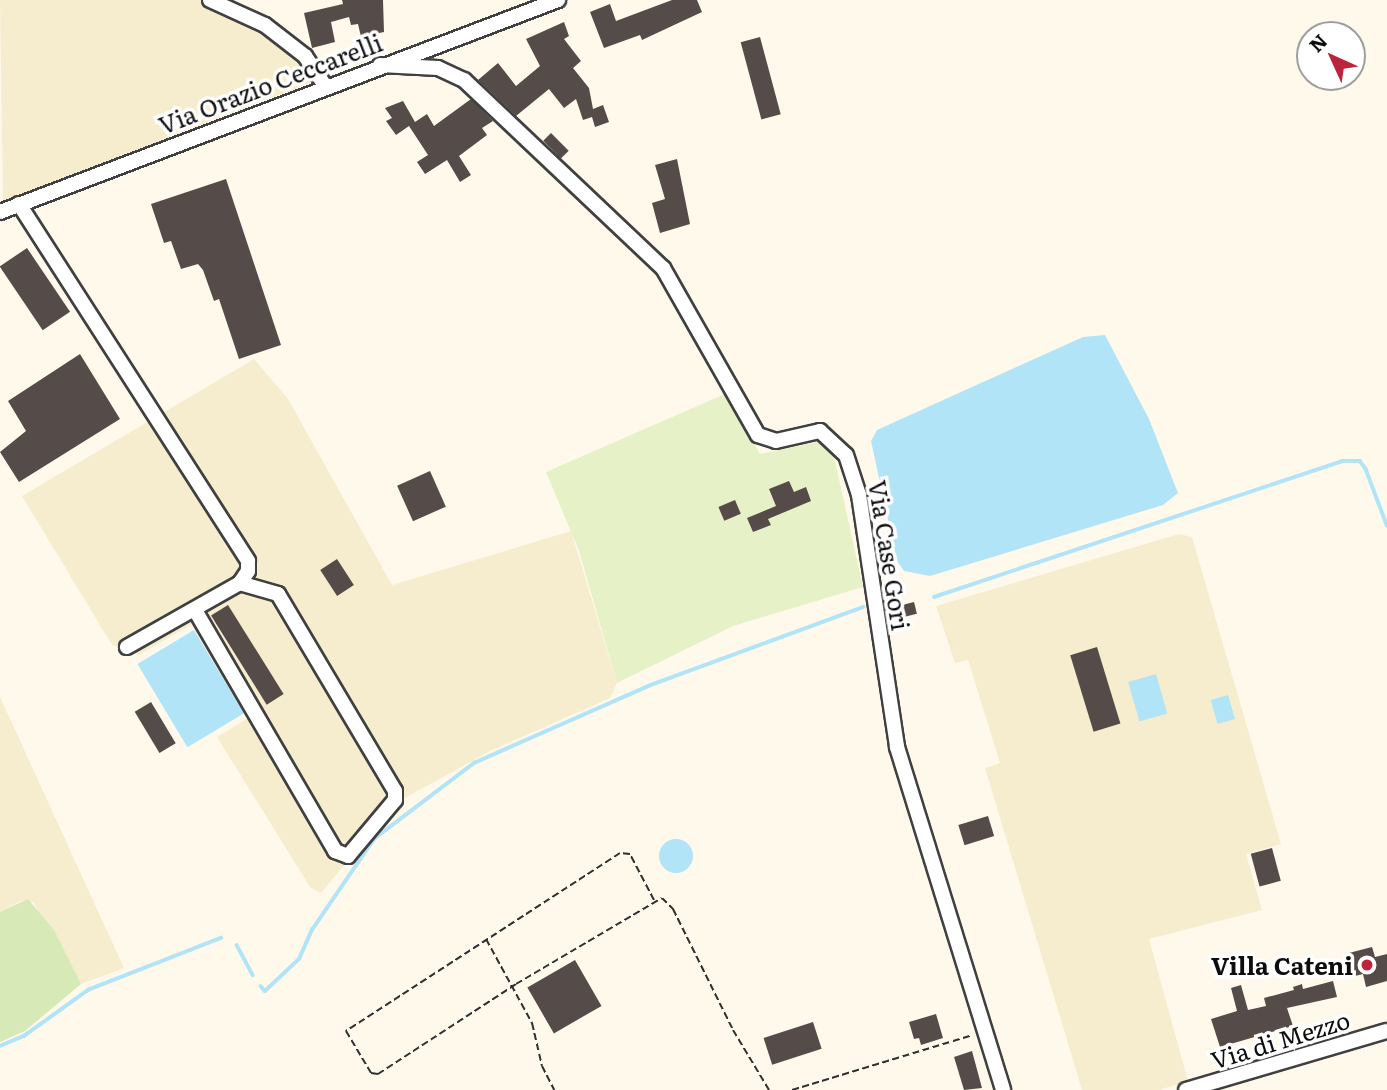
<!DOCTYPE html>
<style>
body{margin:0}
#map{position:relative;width:1387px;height:1090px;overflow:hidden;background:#fff9ec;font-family:Literata,serif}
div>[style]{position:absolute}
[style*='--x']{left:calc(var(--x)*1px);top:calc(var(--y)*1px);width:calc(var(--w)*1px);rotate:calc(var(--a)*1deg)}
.farmland>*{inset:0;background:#f5edcd}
.green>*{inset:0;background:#d6e9b6}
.pitch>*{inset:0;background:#e7f1c8}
.water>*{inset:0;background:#b1e4f7;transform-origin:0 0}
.round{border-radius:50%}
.stream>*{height:3.5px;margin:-1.75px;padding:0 1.75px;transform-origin:1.75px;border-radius:1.75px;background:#b1e4f7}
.building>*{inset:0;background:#554c49;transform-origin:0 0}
.path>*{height:2px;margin-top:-1px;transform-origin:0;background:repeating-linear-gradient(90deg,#2f2f2f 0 7px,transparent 0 10.5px)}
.roads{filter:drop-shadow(2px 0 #404040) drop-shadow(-2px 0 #404040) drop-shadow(0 2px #404040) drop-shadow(0 -2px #404040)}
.minor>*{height:14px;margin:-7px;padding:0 7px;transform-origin:7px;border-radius:7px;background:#fff}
.dots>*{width:19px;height:19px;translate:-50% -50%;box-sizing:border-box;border:4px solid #fff;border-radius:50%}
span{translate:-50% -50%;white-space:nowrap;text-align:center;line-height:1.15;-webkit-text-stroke:7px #fff;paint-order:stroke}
.street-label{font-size:24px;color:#0d0d0d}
.poi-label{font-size:24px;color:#0d0d0d;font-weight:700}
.right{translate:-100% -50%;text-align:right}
.north{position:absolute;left:1296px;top:21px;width:70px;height:70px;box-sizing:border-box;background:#fff;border:2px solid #9e9e9e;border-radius:50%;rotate:315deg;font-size:19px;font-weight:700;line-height:28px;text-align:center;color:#0d0d0d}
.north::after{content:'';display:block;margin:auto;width:24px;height:32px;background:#be233c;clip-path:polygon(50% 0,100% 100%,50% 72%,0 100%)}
</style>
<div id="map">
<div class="farmland">
<i style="clip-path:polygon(0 0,223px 0,306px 48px,318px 80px,3px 201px)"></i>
<i style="clip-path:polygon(254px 359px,288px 399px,392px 585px,571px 531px,617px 683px,610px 698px,490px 751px,396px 803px,321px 893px,310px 887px,217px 737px,250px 717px,196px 622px,139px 655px,112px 645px,22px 496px)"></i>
<i style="clip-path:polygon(1179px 534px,1192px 537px,1281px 844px,1246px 854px,1262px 910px,1149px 939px,1188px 1081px,1159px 1090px,1082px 1090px,985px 768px,1000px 763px,968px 660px,955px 663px,936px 606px)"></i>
<i style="clip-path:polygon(0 697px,124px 968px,81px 984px,33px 902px,21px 901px,0 912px)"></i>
</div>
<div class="green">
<i style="clip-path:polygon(28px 899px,54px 930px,81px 984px,25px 1031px,0 1042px,0 912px)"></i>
</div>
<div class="pitch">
<i style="clip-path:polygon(727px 393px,760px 454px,822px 441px,833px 452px,863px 587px,733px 626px,617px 683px,579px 551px,546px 472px)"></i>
</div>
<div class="water">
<i style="clip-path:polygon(1105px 335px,1149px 419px,1178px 493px,1163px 505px,930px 576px,904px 571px,897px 561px,871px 441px,877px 430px,1083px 337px)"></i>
<i style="left:194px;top:630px;width:97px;height:66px;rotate:59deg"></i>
<i style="left:1156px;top:674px;width:41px;height:29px;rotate:74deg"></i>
<i style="left:1228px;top:695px;width:25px;height:18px;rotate:74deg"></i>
<i class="round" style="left:659px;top:839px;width:34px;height:34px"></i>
</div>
<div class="stream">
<i style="--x:934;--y:597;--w:430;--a:-18.4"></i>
<i style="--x:1342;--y:461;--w:18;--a:0"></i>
<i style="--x:1360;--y:461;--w:10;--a:53"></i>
<i style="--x:1366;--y:469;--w:60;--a:69.4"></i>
<i style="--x:237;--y:945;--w:34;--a:62"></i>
<i style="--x:261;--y:986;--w:6;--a:51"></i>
<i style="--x:265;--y:991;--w:47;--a:-43.3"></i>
<i style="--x:299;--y:959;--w:32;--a:-66"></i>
<i style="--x:312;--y:930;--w:110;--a:-55.7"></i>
<i style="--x:374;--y:839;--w:126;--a:-37.2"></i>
<i style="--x:474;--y:763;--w:193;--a:-23.8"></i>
<i style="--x:651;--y:685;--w:226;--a:-20.2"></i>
<i style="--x:0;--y:1046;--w:26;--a:-23"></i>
<i style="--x:24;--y:1036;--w:79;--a:-35.7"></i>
<i style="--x:88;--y:990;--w:143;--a:-21.4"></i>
</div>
<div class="building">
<i style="clip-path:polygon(342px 0,383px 0,384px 32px,361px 37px,358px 24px,351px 25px,349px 17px,331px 22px,335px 42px,312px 48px,304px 13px,343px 4px)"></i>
<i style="clip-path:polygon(672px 0,697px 0,702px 12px,642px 40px,640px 35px,604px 48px,590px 12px,610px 4px,616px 21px)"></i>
<i style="clip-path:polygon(564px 22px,569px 36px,564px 39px,581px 61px,573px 68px,589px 88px,593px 109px,603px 105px,609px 122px,595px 127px,592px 117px,583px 120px,576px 99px,564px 108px,549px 89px,516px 116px,478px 80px,498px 63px,516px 86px,540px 66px,526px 39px)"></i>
<i style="left:760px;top:37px;width:80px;height:20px;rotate:75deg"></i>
<i style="clip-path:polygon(471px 99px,493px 121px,482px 128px,487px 135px,459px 156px,471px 175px,460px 182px,447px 160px,425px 174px,417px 162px,428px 155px,409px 126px,396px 135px,386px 121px,392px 118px,385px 108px,403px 101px,415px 122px,427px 114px,434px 126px)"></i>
<i style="left:551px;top:133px;width:25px;height:11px;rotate:45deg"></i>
<i style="clip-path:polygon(677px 159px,690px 224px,660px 233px,652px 203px,665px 199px,655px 165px)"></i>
<i style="clip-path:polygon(226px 179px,281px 345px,239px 359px,219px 299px,214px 301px,203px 270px,198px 264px,181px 269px,171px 241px,164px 243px,151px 204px)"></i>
<i style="left:27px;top:248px;width:77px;height:33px;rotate:56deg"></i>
<i style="clip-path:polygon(80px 354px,120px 419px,19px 482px,0 452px,26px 431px,8px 401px)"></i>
<i style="left:430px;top:471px;width:39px;height:36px;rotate:66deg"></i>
<i style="clip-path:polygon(789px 481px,794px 492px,806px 487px,811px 501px,768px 519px,771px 525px,753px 532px,747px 518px,776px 506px,769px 489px)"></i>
<i style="left:735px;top:500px;width:15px;height:18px;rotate:67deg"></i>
<i style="left:337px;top:559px;width:31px;height:20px;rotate:57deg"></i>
<i style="left:914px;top:602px;width:12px;height:29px;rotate:76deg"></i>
<i style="left:228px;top:605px;width:105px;height:20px;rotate:58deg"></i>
<i style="left:1097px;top:647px;width:80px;height:28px;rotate:73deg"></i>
<i style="left:151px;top:702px;width:48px;height:19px;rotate:59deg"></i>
<i style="left:988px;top:816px;width:21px;height:31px;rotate:73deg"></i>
<i style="left:1272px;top:848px;width:34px;height:22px;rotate:75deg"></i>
<i style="clip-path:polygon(1372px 947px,1375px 957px,1387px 954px,1387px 981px,1366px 987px,1363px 974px,1351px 977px,1345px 954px)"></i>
<i style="left:575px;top:960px;width:53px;height:55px;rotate:60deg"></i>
<i style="clip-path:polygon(1333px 981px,1337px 997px,1287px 1008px,1293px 1026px,1220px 1047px,1211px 1019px,1237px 1011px,1231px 988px,1241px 985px,1248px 1010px,1266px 1006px,1264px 998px,1294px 990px,1293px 987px,1302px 984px,1303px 989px)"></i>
<i style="clip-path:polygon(936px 1014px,943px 1038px,921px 1045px,919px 1038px,914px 1039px,909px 1022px)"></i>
<i style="left:813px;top:1022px;width:28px;height:52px;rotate:72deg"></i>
<i style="clip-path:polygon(972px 1051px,982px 1088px,964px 1090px,954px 1057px)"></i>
</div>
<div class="path">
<i style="--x:654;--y:900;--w:52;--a:-117.6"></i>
<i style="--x:630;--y:854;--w:10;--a:-174"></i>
<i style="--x:620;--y:853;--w:327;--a:147"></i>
<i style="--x:346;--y:1031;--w:49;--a:59.2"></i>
<i style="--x:371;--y:1073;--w:7;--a:8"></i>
<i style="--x:378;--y:1074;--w:165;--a:-33.1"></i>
<i style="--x:516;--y:984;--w:169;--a:-30.5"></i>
<i style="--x:662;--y:898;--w:16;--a:45"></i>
<i style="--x:673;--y:909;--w:135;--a:63.6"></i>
<i style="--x:733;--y:1030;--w:70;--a:59"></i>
<i style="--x:486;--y:939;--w:96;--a:61.3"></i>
<i style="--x:532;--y:1023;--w:44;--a:76.9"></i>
<i style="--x:542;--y:1066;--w:27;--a:63"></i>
<i style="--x:792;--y:1090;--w:189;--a:-16.9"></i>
</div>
<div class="roads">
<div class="minor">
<i style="--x:210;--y:0;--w:60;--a:24.4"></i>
<i style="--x:265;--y:25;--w:51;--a:37.8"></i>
<i style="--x:305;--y:56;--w:36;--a:56"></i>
<i style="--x:380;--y:65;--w:58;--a:3"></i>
<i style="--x:438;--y:68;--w:29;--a:25"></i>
<i style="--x:464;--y:80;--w:274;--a:43.4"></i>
<i style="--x:663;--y:268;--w:192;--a:60.4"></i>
<i style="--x:758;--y:435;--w:19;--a:18"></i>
<i style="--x:776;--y:441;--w:45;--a:-12.8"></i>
<i style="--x:820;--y:431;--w:35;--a:43"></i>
<i style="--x:846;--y:455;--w:42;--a:72"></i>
<i style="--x:859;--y:495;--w:255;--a:81.4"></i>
<i style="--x:897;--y:747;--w:359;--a:72.8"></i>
<i style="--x:19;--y:204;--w:424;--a:57.3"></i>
<i style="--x:248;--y:561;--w:10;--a:90"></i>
<i style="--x:248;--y:571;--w:14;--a:124"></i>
<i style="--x:240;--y:583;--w:130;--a:150.5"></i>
<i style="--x:0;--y:212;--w:597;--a:-20.8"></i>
<i style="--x:195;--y:610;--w:279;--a:59.8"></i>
<i style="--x:335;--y:851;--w:14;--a:21"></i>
<i style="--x:348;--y:856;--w:73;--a:-50"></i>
<i style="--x:395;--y:800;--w:9;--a:-90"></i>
<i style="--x:395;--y:791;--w:229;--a:-120.7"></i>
<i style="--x:278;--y:594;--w:40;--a:-164"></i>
<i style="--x:1186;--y:1090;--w:209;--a:-16.4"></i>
</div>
</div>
<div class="dots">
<i style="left:1367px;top:965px;background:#be233c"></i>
</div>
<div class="street-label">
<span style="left:270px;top:83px;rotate:-21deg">Via Orazio Ceccarelli</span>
<span style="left:890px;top:555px;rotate:81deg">Via Case Gori</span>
<span style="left:1280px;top:1039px;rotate:-17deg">Via di Mezzo</span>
</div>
<div class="poi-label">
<span class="right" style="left:1353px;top:965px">Villa Cateni</span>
</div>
<div class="north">N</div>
</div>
